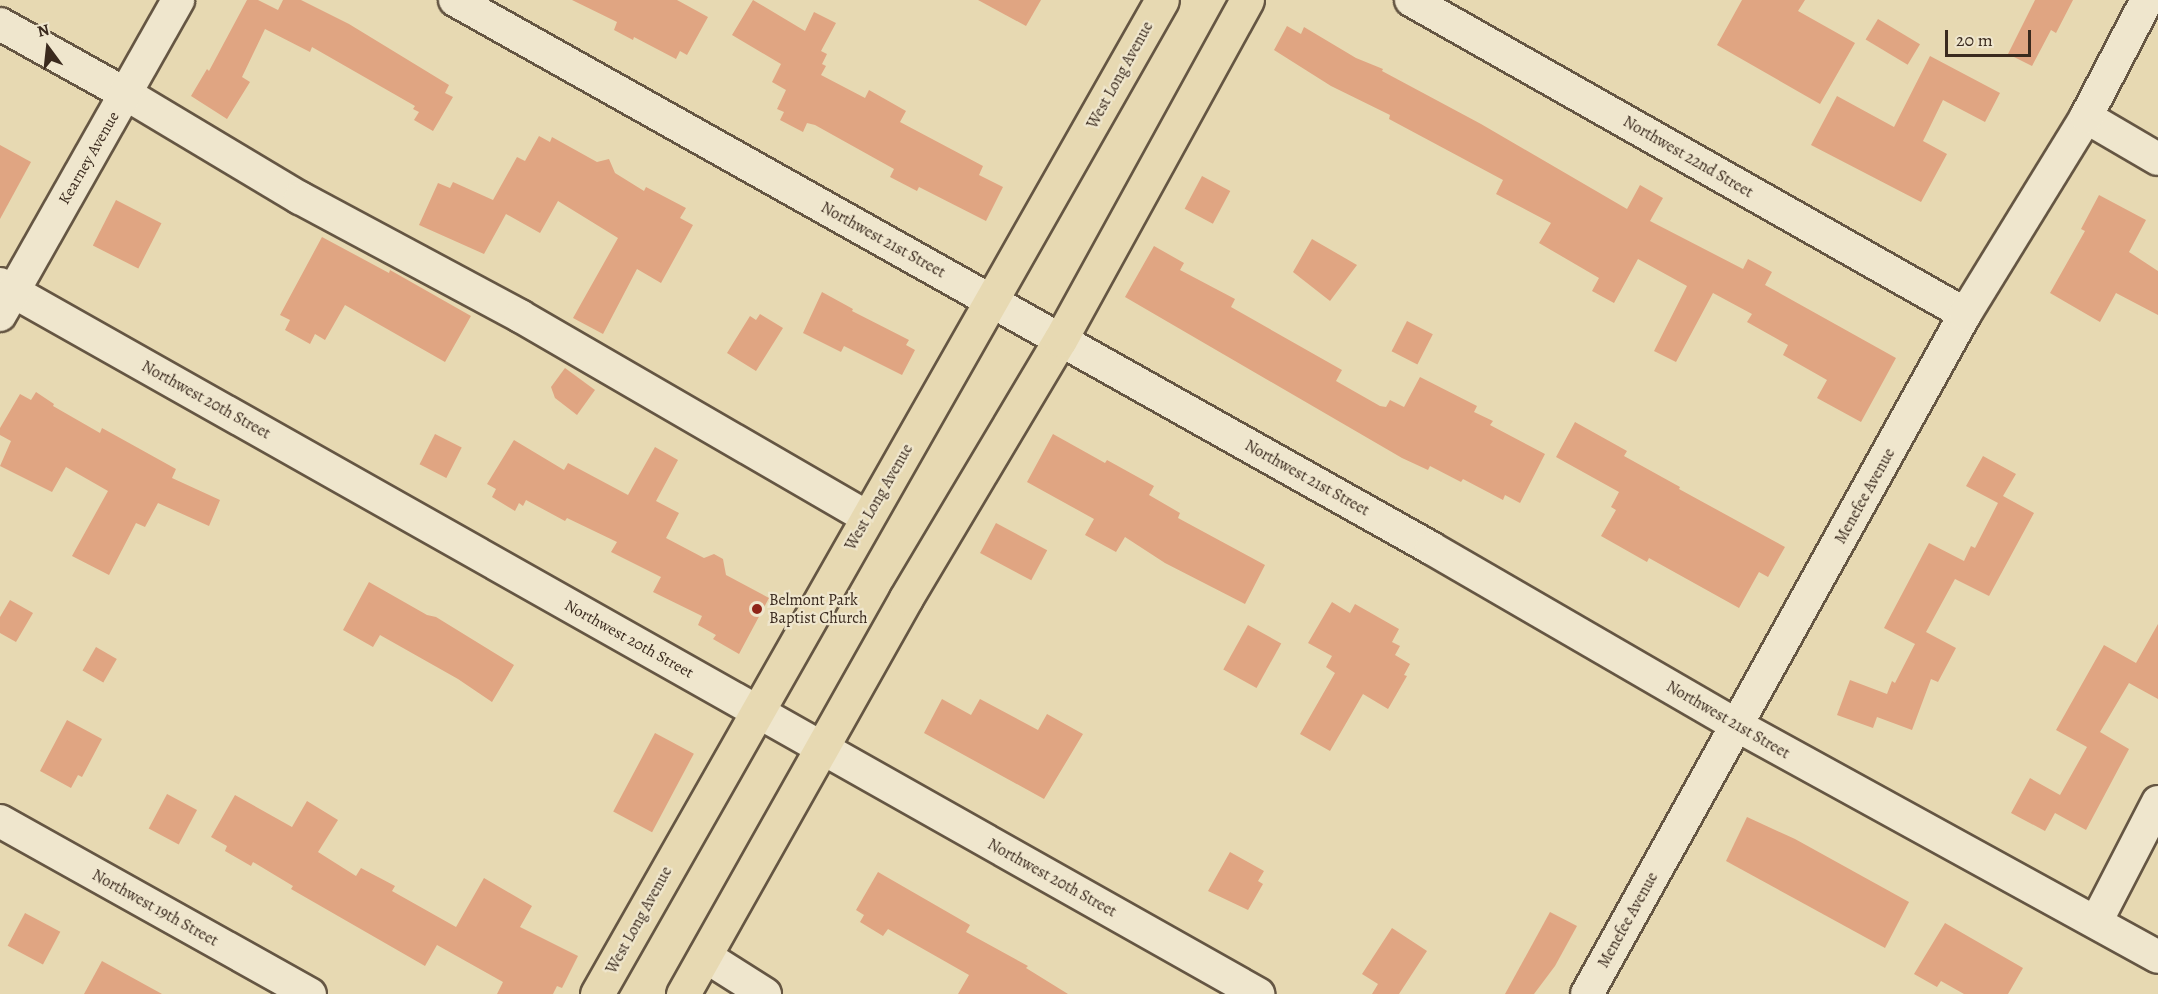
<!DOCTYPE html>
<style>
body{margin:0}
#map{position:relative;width:2158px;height:994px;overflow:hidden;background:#e7d9b2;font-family:Alegreya,serif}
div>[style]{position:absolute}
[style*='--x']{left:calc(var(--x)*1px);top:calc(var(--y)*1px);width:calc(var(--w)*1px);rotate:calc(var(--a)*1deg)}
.building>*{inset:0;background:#e0a582;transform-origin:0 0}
.roads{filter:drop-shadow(2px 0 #655643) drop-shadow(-2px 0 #655643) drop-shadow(0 2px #655643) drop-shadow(0 -2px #655643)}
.minor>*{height:32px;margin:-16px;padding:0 16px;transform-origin:16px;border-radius:16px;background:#efe6cd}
.major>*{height:33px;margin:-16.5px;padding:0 16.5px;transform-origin:16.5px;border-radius:16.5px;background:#e7d9b2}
.dots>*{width:16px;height:16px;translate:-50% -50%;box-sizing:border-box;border:3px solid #efe6cd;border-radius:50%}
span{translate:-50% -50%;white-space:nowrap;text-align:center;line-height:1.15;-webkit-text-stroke:4.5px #efe6cd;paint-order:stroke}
.street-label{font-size:16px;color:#3a2a1e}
.poi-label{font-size:16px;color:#3a2a1e}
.left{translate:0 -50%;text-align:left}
.north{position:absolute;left:18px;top:18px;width:60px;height:60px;-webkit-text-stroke:4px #efe6cd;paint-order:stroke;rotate:345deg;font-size:16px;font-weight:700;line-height:24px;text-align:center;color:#3a2a1e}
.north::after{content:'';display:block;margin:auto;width:21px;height:27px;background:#3a2a1e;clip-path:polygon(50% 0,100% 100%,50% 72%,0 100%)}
.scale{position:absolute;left:1945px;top:30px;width:86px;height:27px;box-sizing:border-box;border:3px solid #3a2a1e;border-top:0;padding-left:8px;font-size:18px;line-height:21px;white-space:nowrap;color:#3a2a1e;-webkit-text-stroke:4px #efe6cd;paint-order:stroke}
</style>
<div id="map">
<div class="building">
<i style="clip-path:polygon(247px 0,258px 0,278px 10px,283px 0,301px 0,349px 24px,449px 85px,445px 93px,453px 97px,433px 131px,414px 120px,419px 112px,413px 109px,415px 106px,312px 47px,310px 52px,265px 29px,242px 77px,250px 82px,227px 119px,191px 96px,207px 69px,209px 71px)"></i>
<i style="clip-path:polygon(572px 0,677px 0,708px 17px,687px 55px,680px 51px,676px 59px,634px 37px,633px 40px,614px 30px,617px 22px)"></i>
<i style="clip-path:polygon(753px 0,805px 31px,814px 12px,836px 23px,821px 51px,827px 54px,822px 64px,826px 66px,821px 75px,865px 98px,869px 90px,906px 111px,900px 122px,983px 166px,979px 175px,1003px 187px,986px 221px,919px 187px,917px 191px,890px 177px,894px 169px,815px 125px,807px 123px,803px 132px,780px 120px,784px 112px,777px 109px,786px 90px,772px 82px,781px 64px,732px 35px)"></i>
<i style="clip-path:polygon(978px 0,1041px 0,1026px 26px)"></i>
<i style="clip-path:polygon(1742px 0,1805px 0,1798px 11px,1855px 43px,1820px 104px,1717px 45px)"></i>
<i style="clip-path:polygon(2035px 0,2073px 0,2056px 33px,2051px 30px,2032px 66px,2008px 54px)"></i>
<i style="left:1878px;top:19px;width:49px;height:24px;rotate:31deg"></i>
<i style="clip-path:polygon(1287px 26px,1301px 34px,1304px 27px,1356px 58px,1383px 69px,1382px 71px,1481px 124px,1627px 209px,1640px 185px,1663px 198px,1650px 221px,1743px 269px,1748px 259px,1772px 272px,1765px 285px,1896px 358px,1861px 422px,1817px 398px,1827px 380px,1783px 355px,1788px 345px,1747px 322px,1752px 314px,1713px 293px,1676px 362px,1654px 351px,1687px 286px,1638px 259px,1614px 303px,1592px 291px,1599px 278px,1539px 243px,1551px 223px,1496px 194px,1503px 180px,1389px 119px,1390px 115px,1331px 86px,1274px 50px)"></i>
<i style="clip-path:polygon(1930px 56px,2000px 93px,1985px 122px,1943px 100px,1923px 141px,1947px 154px,1921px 202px,1811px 145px,1837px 96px,1894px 127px)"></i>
<i style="clip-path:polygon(539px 136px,550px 142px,552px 137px,597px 162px,609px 159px,615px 173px,644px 191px,646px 187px,686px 208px,680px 218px,693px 225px,661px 283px,637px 269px,603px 334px,573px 318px,618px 238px,558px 201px,540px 233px,506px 214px,484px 254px,419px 225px,438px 183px,450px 188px,453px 182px,493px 200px,517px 157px,525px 161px)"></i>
<i style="clip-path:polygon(0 145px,31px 162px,0 219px)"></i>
<i style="left:1202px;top:176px;width:32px;height:37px;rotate:28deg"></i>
<i style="clip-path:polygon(2099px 195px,2146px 220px,2129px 252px,2158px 271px,2158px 315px,2116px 293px,2100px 322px,2050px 293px,2085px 231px,2081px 229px)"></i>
<i style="left:116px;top:200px;width:51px;height:51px;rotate:27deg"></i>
<i style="clip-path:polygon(322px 237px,389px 273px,390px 270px,471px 316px,445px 362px,345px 305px,325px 340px,315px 334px,310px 344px,285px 330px,290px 320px,280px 315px)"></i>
<i style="clip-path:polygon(1312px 239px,1357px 265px,1330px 301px,1293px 272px)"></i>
<i style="clip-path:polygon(1154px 246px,1184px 263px,1180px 270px,1235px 299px,1231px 307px,1342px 370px,1336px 381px,1380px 406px,1386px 407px,1390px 400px,1404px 407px,1420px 377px,1477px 406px,1474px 412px,1493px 421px,1490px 425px,1545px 454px,1520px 503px,1505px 495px,1503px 500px,1463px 479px,1461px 482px,1430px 466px,1428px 470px,1402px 458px,1125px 297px)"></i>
<i style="clip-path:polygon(822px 292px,853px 309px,852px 311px,909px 340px,906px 345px,915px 350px,902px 375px,844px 346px,841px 352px,803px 333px)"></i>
<i style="clip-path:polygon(760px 314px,783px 328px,756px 371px,727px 353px,750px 316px,756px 320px)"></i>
<i style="left:1407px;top:321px;width:29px;height:34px;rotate:27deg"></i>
<i style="clip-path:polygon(565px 368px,595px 390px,577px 415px,555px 398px,551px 387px)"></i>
<i style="clip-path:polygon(36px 392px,54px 404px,53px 406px,100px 433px,102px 428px,176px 469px,172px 478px,220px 500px,209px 526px,158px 503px,145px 527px,136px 523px,109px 575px,72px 556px,108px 491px,66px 467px,52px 492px,0 466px,11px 441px,0 435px,0 428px,20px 394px,31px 400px)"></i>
<i style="clip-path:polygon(1575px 422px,1627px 451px,1624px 456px,1680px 487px,1679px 489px,1785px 547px,1768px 577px,1759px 572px,1739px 608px,1649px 558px,1647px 562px,1601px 536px,1616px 510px,1611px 507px,1619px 492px,1556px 457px)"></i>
<i style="left:435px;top:434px;width:30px;height:34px;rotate:27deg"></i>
<i style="clip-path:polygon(1053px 434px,1105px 463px,1107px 460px,1154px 486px,1149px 495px,1180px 513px,1178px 518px,1265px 565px,1245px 604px,1165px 563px,1125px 537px,1116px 552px,1085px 535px,1094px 519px,1027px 482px)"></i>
<i style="clip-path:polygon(514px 440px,564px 470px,568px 463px,628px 495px,655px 447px,678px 460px,656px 501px,679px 513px,666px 538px,704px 558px,714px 554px,723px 559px,726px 575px,769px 598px,739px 654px,713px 639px,716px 635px,698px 625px,702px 616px,653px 592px,661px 577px,611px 552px,617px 542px,567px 518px,565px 521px,526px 500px,523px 506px,519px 503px,515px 511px,492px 497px,496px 489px,487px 484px)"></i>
<i style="clip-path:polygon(1983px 456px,2016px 474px,2003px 496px,2034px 513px,1989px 596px,1955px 579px,1926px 632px,1956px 648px,1938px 682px,1931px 679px,1912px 730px,1877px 717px,1873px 728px,1837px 715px,1850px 680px,1887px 694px,1892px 681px,1895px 683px,1915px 644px,1884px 628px,1929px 543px,1964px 561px,1971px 546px,1975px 548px,1998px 503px,1966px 486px)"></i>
<i style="left:996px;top:523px;width:58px;height:34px;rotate:28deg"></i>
<i style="clip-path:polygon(369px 582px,427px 615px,436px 617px,514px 665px,492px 702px,458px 679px,380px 635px,373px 647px,343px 630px)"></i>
<i style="clip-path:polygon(10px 600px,33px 613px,16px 642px,0 633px,0 617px)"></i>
<i style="clip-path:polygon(1332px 602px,1350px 613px,1355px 604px,1399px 629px,1392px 642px,1400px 646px,1395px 655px,1410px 664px,1404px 675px,1407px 676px,1388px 709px,1363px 694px,1330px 751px,1300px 734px,1335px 673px,1326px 667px,1332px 656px,1308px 643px)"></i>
<i style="clip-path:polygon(2158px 624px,2158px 699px,2129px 683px,2100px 732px,2129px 749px,2086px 830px,2055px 813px,2045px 831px,2011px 813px,2030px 778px,2060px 795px,2087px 747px,2056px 730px,2104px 645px,2136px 663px)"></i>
<i style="left:1248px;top:625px;width:38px;height:51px;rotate:29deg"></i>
<i style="left:96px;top:647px;width:24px;height:27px;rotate:30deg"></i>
<i style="clip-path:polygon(942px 699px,971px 715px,980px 699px,1038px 730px,1047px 714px,1083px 734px,1044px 799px,924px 733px)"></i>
<i style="clip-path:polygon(67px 720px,102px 739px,82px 777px,78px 775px,71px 788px,40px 771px)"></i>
<i style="left:655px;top:733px;width:44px;height:89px;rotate:28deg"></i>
<i style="left:167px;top:794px;width:34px;height:39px;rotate:28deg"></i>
<i style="clip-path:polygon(235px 795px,292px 827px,307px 801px,338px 820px,318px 852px,356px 876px,361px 868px,395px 886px,392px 891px,456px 927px,484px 878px,532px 906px,520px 927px,578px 956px,562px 988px,557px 986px,553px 994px,497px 994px,503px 982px,437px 945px,425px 966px,291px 889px,293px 886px,253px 862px,251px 866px,225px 851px,227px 846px,211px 837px)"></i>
<i style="clip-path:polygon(1747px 817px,1795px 839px,1909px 902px,1885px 948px,1726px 861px)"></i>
<i style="clip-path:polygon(1230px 852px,1264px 871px,1258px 881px,1263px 884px,1248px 910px,1208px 891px)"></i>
<i style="clip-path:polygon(878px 872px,970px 925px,966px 932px,1028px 966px,1026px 968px,1068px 994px,958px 994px,969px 975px,888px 929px,883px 936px,860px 922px,864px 915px,856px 910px)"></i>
<i style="clip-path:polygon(1550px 912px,1577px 926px,1555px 966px,1534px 994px,1505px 994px)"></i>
<i style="left:25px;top:913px;width:40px;height:37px;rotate:28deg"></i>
<i style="clip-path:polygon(1945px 923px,2023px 968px,2008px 994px,1964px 994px,1941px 981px,1937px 987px,1914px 974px)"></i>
<i style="clip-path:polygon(1392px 928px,1427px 951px,1399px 994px,1372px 994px,1378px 984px,1362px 974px)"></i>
<i style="clip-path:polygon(102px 961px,162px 994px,84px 994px)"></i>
</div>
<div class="roads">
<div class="minor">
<i style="--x:455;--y:0;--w:1119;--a:29.31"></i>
<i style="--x:1431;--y:548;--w:355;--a:30.1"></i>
<i style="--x:1738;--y:726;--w:479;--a:28.8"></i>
<i style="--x:1411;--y:0;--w:637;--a:29.54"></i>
<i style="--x:0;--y:24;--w:144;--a:29.1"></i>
<i style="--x:126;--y:94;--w:203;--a:30.9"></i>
<i style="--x:300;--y:198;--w:250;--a:28.2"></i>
<i style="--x:520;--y:316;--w:401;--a:30.1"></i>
<i style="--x:2086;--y:117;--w:83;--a:30.3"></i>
<i style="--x:0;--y:284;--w:1445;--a:29.44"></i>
<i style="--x:0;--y:315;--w:362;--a:-60.5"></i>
<i style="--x:0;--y:821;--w:355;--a:29.2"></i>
<i style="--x:2096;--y:922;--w:135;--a:-62.7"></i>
<i style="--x:705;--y:956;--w:71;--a:32.3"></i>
<i style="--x:1587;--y:994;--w:778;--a:-60.93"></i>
<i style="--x:1965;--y:314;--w:231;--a:-58.4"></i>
<i style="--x:2086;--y:117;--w:132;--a:-62.5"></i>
</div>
<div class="major">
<i style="--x:597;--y:994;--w:1143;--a:-60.39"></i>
<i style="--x:683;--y:994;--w:454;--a:-60.6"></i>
<i style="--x:906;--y:598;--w:300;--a:-59.2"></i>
<i style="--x:1060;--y:340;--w:388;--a:-61.2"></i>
</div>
</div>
<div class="dots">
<i style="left:757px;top:609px;background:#8f2418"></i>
</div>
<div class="street-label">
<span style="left:1120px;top:75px;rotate:-61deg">West Long Avenue</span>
<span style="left:1688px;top:157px;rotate:30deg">Northwest 22nd Street</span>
<span style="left:89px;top:158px;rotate:-60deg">Kearney Avenue</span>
<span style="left:883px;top:240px;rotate:29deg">Northwest 21st Street</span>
<span style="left:206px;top:400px;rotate:29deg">Northwest 20th Street</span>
<span style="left:1307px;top:478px;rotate:29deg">Northwest 21st Street</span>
<span style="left:1865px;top:496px;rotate:-61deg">Menefee Avenue</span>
<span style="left:879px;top:497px;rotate:-60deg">West Long Avenue</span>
<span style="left:629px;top:639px;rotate:29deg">Northwest 20th Street</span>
<span style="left:1728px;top:720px;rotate:30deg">Northwest 21st Street</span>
<span style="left:1052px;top:878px;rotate:29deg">Northwest 20th Street</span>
<span style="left:155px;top:908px;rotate:29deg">Northwest 19th Street</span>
<span style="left:639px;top:920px;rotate:-61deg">West Long Avenue</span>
<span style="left:1628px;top:920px;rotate:-61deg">Menefee Avenue</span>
</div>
<div class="poi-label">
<span class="left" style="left:769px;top:609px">Belmont Park<br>Baptist Church</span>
</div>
<div class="north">N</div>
<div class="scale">20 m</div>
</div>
